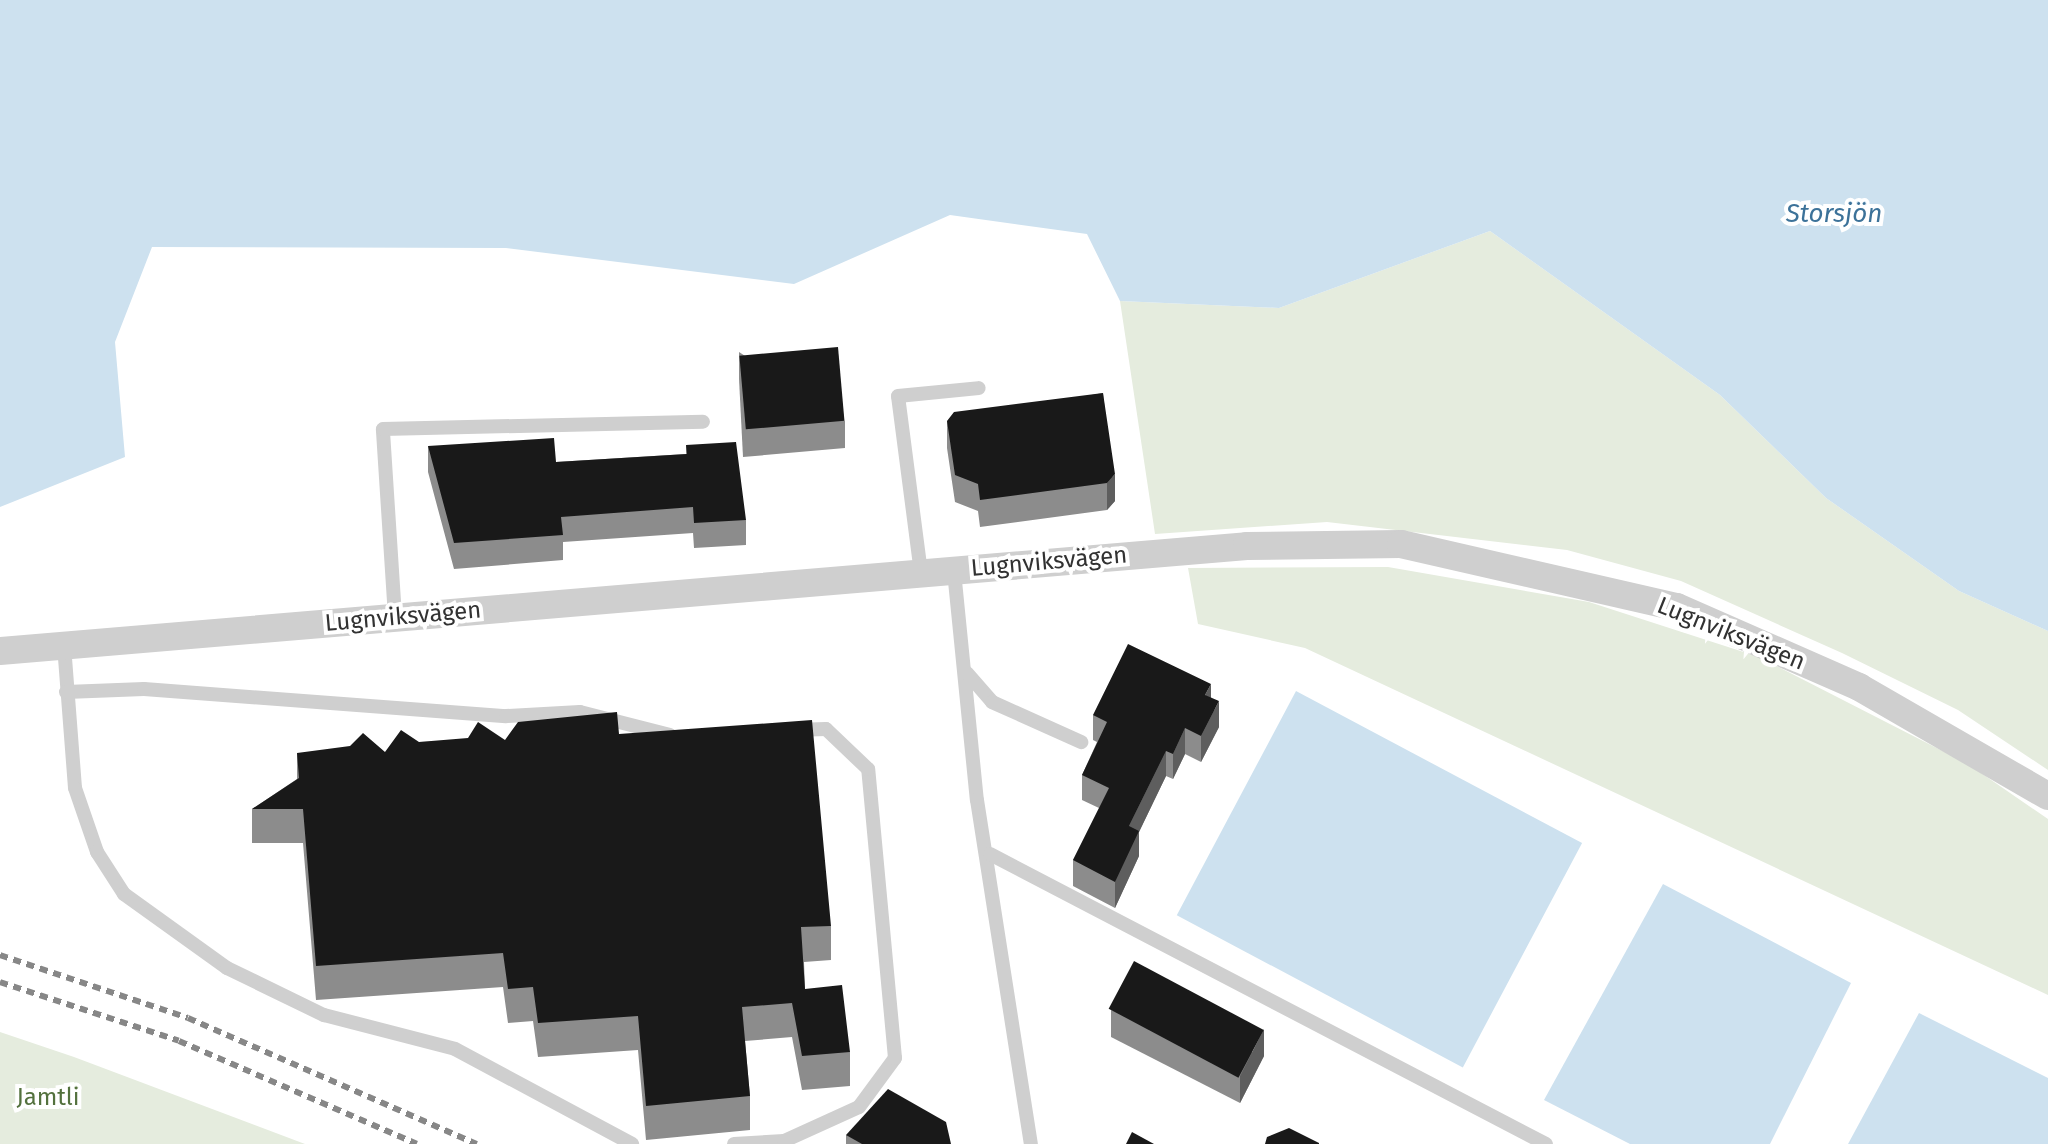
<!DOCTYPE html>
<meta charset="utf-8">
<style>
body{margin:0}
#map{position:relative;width:2048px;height:1144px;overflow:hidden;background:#fff;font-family:"Fira Sans",sans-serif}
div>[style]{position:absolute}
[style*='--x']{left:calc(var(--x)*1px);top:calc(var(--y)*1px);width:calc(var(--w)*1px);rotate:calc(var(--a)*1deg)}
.green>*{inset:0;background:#e5ecde}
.water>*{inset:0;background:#cde1ef;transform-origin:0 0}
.service>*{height:14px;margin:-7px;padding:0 7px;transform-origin:7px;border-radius:7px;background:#cfcfcf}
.minor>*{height:28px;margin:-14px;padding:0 14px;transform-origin:14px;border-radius:14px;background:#cfcfcf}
.rail>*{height:6px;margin-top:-3px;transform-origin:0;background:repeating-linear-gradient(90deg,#878787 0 8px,transparent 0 14px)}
.wall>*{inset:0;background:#8c8c8c}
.shaded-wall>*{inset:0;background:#5e5e5e}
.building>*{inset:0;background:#191919;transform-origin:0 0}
span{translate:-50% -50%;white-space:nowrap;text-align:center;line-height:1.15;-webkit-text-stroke:8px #fff;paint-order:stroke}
.street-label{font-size:24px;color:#323232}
.park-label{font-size:24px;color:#53713d}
.water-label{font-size:26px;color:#3c7299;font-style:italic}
</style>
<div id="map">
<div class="green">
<i style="clip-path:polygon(1490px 231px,1720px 395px,1826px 498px,1959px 591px,2048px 631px,2048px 770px,1958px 710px,1842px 653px,1681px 581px,1567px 550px,1327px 522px,1155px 534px,1120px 301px,1279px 308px)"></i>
<i style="clip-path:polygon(1388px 567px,1589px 602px,1759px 657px,1968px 764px,2048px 819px,2048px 995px,1305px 648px,1198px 624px,1188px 568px)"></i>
<i style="clip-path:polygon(0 1032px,74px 1057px,305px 1144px,0 1144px)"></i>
</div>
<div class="water">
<i style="clip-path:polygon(0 0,2048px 0,2048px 631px,1959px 591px,1826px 498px,1720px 395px,1490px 231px,1279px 308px,1120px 301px,1087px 234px,950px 215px,794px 284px,506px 248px,152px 247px,115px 342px,125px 457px,0 507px)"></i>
<i style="left:1296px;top:691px;width:324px;height:254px;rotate:28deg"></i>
<i style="clip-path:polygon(1663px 884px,1851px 983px,1770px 1144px,1630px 1144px,1544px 1100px)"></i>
<i style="clip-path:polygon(1919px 1013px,2048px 1078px,2048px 1144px,1848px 1144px)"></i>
</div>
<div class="service">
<i style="--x:954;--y:571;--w:230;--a:84.3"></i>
<i style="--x:977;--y:800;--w:348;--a:81.1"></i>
<i style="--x:921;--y:573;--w:178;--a:-97.4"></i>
<i style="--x:898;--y:396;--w:81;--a:-5.6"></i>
<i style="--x:395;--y:617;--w:188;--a:-93.7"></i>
<i style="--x:383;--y:429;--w:320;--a:-1.3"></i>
<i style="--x:64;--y:645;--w:143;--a:85.6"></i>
<i style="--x:75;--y:788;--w:68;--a:71"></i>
<i style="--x:97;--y:852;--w:50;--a:57.3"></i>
<i style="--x:124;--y:894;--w:127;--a:35.7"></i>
<i style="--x:227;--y:968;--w:108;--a:25.9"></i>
<i style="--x:324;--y:1015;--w:135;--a:14.5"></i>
<i style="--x:455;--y:1049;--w:201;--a:28.2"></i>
<i style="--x:967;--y:673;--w:38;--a:49"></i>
<i style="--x:992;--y:702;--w:98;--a:24.2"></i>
<i style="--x:66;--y:692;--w:78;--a:-2.2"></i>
<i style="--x:144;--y:689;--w:363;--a:4.3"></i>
<i style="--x:506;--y:716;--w:74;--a:-3.1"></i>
<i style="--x:580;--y:712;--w:93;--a:14.3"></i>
<i style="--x:990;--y:854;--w:627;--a:27.55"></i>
<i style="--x:734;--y:1144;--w:50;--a:-3.4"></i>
<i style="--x:784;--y:1141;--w:82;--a:-24.4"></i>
<i style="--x:859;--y:1107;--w:61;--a:-53.7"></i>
<i style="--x:895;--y:1058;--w:290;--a:-95.3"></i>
<i style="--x:868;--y:769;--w:58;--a:-136.4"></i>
<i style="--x:826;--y:729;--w:32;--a:178"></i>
</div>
<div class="minor">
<i style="--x:0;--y:651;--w:1251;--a:-4.81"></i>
<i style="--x:1247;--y:546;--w:154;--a:-0.7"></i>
<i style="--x:1401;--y:544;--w:283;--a:12.9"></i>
<i style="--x:1677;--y:607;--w:199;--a:23.7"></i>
<i style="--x:1859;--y:687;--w:218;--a:30"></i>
</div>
<div class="rail">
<i style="--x:0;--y:955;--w:198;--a:18.5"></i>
<i style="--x:188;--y:1018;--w:315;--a:23.6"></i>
<i style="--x:0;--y:982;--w:188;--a:18.2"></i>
<i style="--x:179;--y:1041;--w:259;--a:23.4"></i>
</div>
<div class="wall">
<i style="clip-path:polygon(739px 352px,845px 421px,845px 448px,743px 457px,739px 379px)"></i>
<i style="clip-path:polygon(1103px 393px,1115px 501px,1107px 510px,980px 527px,978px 511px,955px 502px,947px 448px,947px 421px)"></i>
<i style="clip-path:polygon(686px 445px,746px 520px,746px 545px,694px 548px,693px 533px,563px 542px,563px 560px,454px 569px,428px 472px,428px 446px,556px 462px,686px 454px)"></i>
<i style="clip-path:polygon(1211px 697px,1219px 727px,1201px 762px,1185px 754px,1173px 779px,1166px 776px,1139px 832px,1139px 856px,1115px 908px,1073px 886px,1073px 860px,1099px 808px,1082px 800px,1082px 775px,1097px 742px,1093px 740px,1093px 715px)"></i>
<i style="clip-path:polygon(619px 734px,831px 926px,831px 960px,804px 962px,805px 989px,850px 1052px,850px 1086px,802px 1090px,792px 1037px,745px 1041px,750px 1096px,750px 1130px,646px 1140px,638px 1050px,538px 1057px,533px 1021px,508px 1023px,503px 987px,316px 1000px,303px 843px,252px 843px,252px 809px,297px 779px,297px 753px,385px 752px,419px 742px,505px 740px)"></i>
<i style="clip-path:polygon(1111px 1010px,1264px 1056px,1240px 1103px,1111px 1037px)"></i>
<i style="clip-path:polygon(846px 1135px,951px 1144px,846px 1144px)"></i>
</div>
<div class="shaded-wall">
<i style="clip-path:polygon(1115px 474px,1115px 501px,1107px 510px,1107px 483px)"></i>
<i style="clip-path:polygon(1211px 684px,1211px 709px,1205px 695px)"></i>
<i style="clip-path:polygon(1219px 701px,1219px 727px,1201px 762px,1201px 736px)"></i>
<i style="clip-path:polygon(1185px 728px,1185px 754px,1173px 779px,1173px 754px)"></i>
<i style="clip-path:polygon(1166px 751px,1166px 776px,1139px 832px,1139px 856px,1115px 908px,1115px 882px,1129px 826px)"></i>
<i style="clip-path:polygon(1264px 1029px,1264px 1056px,1240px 1103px,1240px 1076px)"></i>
</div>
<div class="building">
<i style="left:838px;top:347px;width:74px;height:99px;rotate:85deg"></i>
<i style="clip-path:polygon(1103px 393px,1115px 474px,1107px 483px,980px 500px,978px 484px,955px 475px,947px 421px,954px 412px)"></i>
<i style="clip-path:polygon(554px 438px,556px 462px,687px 454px,686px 445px,736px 442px,746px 520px,694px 523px,693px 507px,561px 517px,563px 535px,454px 543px,428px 446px)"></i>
<i style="clip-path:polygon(1128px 644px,1211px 684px,1205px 695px,1219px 701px,1201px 736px,1185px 728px,1173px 754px,1166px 751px,1129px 826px,1139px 831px,1115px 882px,1073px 860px,1109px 788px,1082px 775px,1107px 722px,1093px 715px)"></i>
<i style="clip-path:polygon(617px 712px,619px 734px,812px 720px,831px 926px,801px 927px,805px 989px,842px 985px,850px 1052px,802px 1056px,792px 1003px,742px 1007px,750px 1096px,646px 1106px,638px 1016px,538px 1023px,533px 987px,508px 989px,503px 953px,316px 966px,303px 809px,252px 809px,299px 778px,297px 753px,350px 746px,363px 733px,385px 752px,401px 730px,419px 742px,468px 738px,478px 722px,505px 740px,518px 722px)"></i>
<i style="left:1134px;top:961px;width:147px;height:54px;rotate:28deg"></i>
<i style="clip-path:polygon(888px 1089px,946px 1122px,951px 1144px,862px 1144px,846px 1135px)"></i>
<i style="clip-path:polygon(1289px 1128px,1319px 1143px,1319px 1144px,1265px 1144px,1267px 1137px)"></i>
<i style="clip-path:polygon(1132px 1132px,1154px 1144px,1126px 1144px)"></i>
</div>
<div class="street-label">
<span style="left:1049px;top:562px;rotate:-5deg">Lugnviksvägen</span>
<span style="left:403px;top:617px;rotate:-5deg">Lugnviksvägen</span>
<span style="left:1731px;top:634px;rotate:22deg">Lugnviksvägen</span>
</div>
<div class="park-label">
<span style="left:48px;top:1098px">Jamtli</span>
</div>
<div class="water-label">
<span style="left:1834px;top:214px">Storsjön</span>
</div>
</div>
